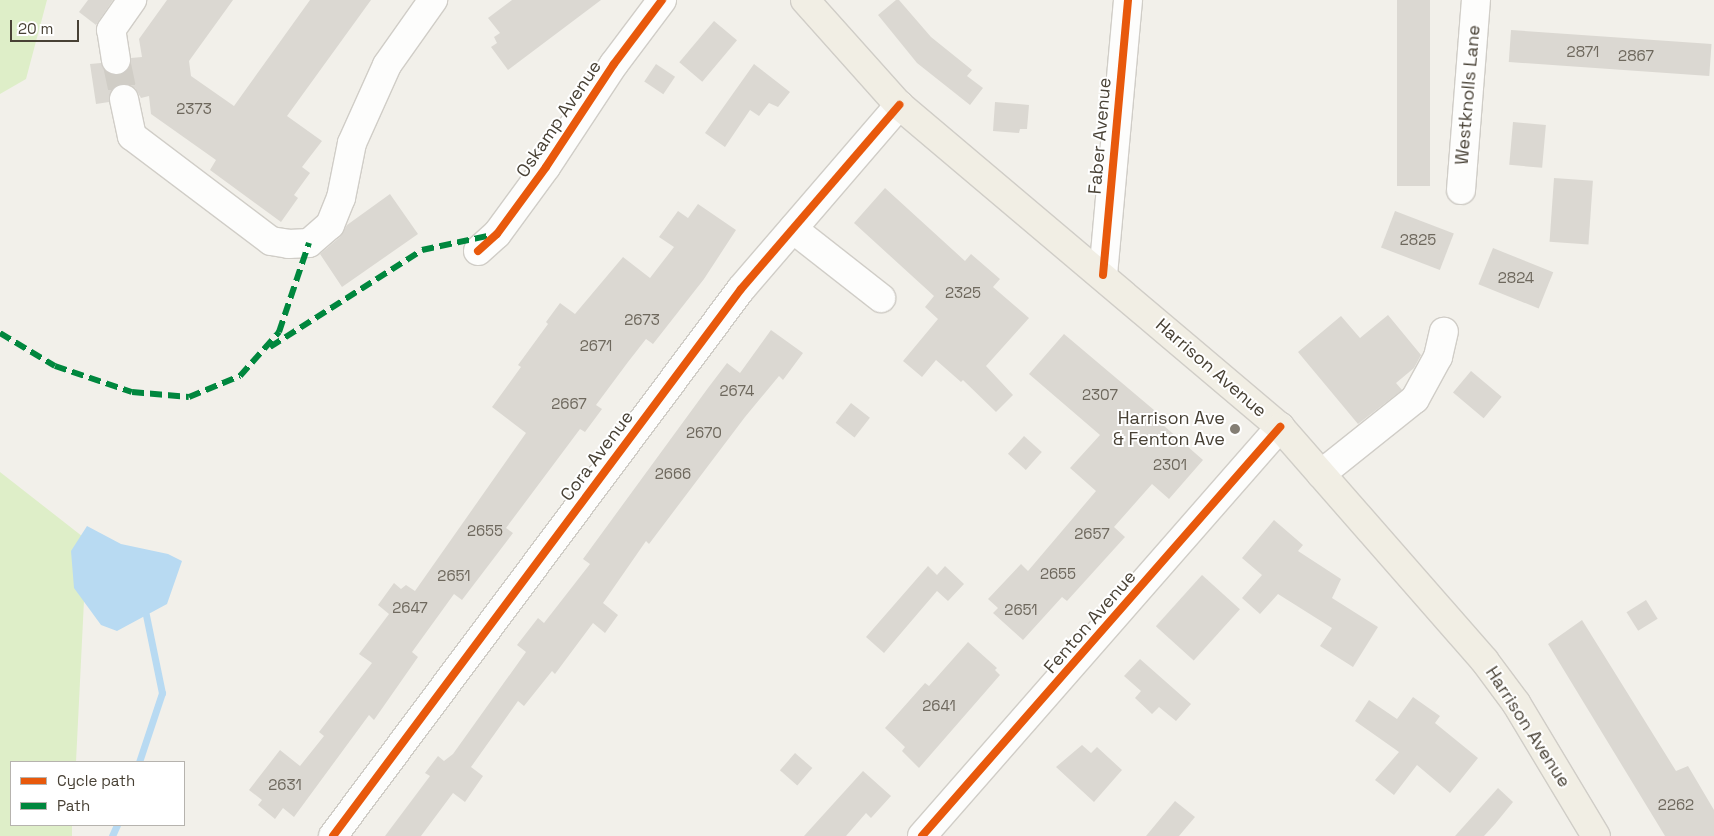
<!DOCTYPE html>
<style>
body{margin:0}
#map{position:relative;width:1714px;height:836px;overflow:hidden;background:#f2f0ea;font-family:"Space Grotesk",sans-serif}
div>[style]{position:absolute}
[style*='--x']{left:calc(var(--x)*1px);top:calc(var(--y)*1px);width:calc(var(--w)*1px);rotate:calc(var(--a)*1deg)}
.green>*{inset:0;background:#deeec8}
.water>*{inset:0;background:#b8daf2}
.stream>*{height:7px;margin:-3.5px;padding:0 3.5px;transform-origin:3.5px;border-radius:3.5px;background:#b8daf2}
.building>*{inset:0;background:#dbd8d2;transform-origin:0 0}
.minor-tunnel>*{height:28px;margin-top:-14px;transform-origin:0;background:repeating-linear-gradient(90deg,#d0cdc6 0 28px,transparent 0 42px)}
.roads{filter:drop-shadow(1px 0 #d0cdc7) drop-shadow(-1px 0 #d0cdc7) drop-shadow(0 1px #d0cdc7) drop-shadow(0 -1px #d0cdc7)}
.minor>*{height:28px;margin:-14px;padding:0 14px;transform-origin:14px;border-radius:14px;background:#fdfdfc}
.major>*{height:28px;margin:-14px;padding:0 14px;transform-origin:14px;border-radius:14px;background:#f1eee4}
.quiet>*{height:6px;margin-top:-3px;transform-origin:0;background:repeating-linear-gradient(90deg,#00873e 0 12px,transparent 0 18px)}
.cycleway>*{height:8px;margin:-4px;padding:0 4px;transform-origin:4px;border-radius:4px;background:#e8590c}
.dots>*{width:14px;height:14px;translate:-50% -50%;box-sizing:border-box;border:2px solid #fff;border-radius:50%}
span{translate:-50% -50%;white-space:nowrap;text-align:center;line-height:1.15;-webkit-text-stroke:4px #fff;paint-order:stroke}
.number-label{font-size:15px;color:#6e685d}
.number-label span{-webkit-text-stroke-width:0}
.street-label{font-size:18px;color:#484135}
.poi-label{font-size:18px;color:#484135}
.right{translate:-100% -50%;text-align:right}
.legend{position:absolute;left:10px;top:761px;width:175px;height:65px;box-sizing:border-box;background:#fff;border:1px solid #b6b3ae;margin:0;padding:6px 9px;list-style:none;font-size:15px;color:#484135}
.legend li{display:flex;align-items:center;gap:10px;height:25px}
.legend b{width:25px;border:1px solid #b6b3ae}
.scale{position:absolute;left:10px;top:20px;width:69px;height:22px;box-sizing:border-box;border:2px solid #484135;border-top:0;padding-left:6px;font-size:15px;line-height:18px;white-space:nowrap;color:#484135;-webkit-text-stroke:4px #fff;paint-order:stroke}
</style>
<div id="map">
<div class="green">
<i style="clip-path:polygon(0 0,47px 0,26px 79px,0 94px)"></i>
<i style="clip-path:polygon(0 472px,87px 540px,76px 762px,11px 762px,11px 825px,72px 825px,72px 836px,0 836px)"></i>
</div>
<div class="water">
<i style="clip-path:polygon(87px 526px,121px 544px,168px 554px,182px 561px,167px 604px,117px 631px,101px 625px,74px 588px,71px 551px)"></i>
</div>
<div class="stream">
<i style="--x:139;--y:762;--w:73;--a:-71.6"></i>
<i style="--x:162;--y:693;--w:80;--a:-101.6"></i>
<i style="--x:112;--y:836;--w:12;--a:-66"></i>
</div>
<div class="building">
<i style="clip-path:polygon(88px 0,113px 0,96px 25px,79px 12px)"></i>
<i style="clip-path:polygon(167px 0,233px 0,189px 61px,191px 76px,234px 106px,310px 0,371px 0,287px 116px,322px 141px,302px 167px,310px 173px,294px 195px,298px 198px,281px 222px,210px 170px,216px 160px,151px 114px,149px 96px,141px 98px,135px 88px,121px 84px,113px 88px,109px 102px,96px 104px,90px 64px,101px 63px,111px 75px,126px 72px,131px 58px,142px 57px,139px 39px)"></i>
<i style="clip-path:polygon(512px 0,601px 0,508px 70px,491px 47px,497px 43px,494px 37px,500px 33px,488px 18px)"></i>
<i style="clip-path:polygon(896px 0,899px 0,931px 37px,972px 70px,967px 76px,983px 88px,970px 105px,917px 63px,878px 15px)"></i>
<i style="left:1397px;top:0;width:33px;height:186px"></i>
<i style="left:714px;top:21px;width:30px;height:54px;rotate:40deg"></i>
<i style="left:1511px;top:30px;width:201px;height:32px;rotate:4deg"></i>
<i style="left:656px;top:64px;width:23px;height:21px;rotate:34deg"></i>
<i style="clip-path:polygon(754px 64px,790px 92px,778px 107px,769px 103px,759px 116px,750px 110px,725px 147px,705px 133px)"></i>
<i style="clip-path:polygon(995px 102px,1029px 105px,1027px 129px,1020px 129px,1019px 133px,993px 131px)"></i>
<i style="left:1513px;top:122px;width:33px;height:43px;rotate:5deg"></i>
<i style="left:1554px;top:178px;width:39px;height:64px;rotate:4deg"></i>
<i style="clip-path:polygon(885px 188px,965px 261px,971px 254px,1000px 279px,993px 287px,1029px 318px,986px 366px,1013px 395px,996px 412px,963px 380px,961px 382px,936px 360px,922px 377px,903px 361px,938px 319px,925px 307px,934px 296px,854px 223px)"></i>
<i style="clip-path:polygon(390px 194px,418px 234px,342px 287px,320px 254px,340px 237px,347px 225px)"></i>
<i style="clip-path:polygon(698px 204px,736px 230px,704px 279px,653px 344px,646px 339px,628px 362px,596px 405px,602px 409px,585px 432px,580px 429px,506px 528px,513px 533px,462px 600px,454px 594px,412px 652px,418px 657px,374px 720px,369px 715px,294px 817px,283px 808px,275px 819px,258px 805px,262px 800px,249px 790px,280px 750px,300px 766px,324px 736px,319px 732px,372px 663px,359px 654px,389px 614px,378px 605px,394px 583px,401px 589px,406px 585px,415px 591px,526px 433px,492px 407px,521px 367px,518px 365px,548px 324px,546px 322px,560px 303px,575px 314px,623px 257px,650px 278px,674px 247px,659px 237px,678px 211px,688px 218px)"></i>
<i style="left:1395px;top:211px;width:63px;height:39px;rotate:21deg"></i>
<i style="left:1493px;top:248px;width:65px;height:39px;rotate:22deg"></i>
<i style="clip-path:polygon(1388px 315px,1421px 355px,1414px 368px,1396px 383px,1402px 390px,1358px 424px,1298px 352px,1341px 316px,1360px 338px)"></i>
<i style="clip-path:polygon(771px 330px,803px 353px,783px 380px,779px 376px,745px 417px,649px 544px,646px 541px,603px 603px,618px 615px,605px 633px,593px 623px,555px 674px,552px 671px,524px 706px,518px 701px,471px 767px,483px 776px,465px 802px,453px 793px,421px 836px,385px 836px,430px 776px,425px 773px,438px 756px,444px 761px,453px 754px,526px 652px,517px 645px,538px 618px,544px 623px,590px 564px,583px 559px,708px 388px,727px 363px,740px 373px)"></i>
<i style="clip-path:polygon(1064px 334px,1167px 421px,1163px 425px,1203px 460px,1169px 499px,1152px 484px,1114px 527px,1125px 537px,1067px 601px,1062px 597px,1023px 640px,993px 613px,998px 608px,988px 599px,1021px 564px,1028px 571px,1096px 491px,1070px 468px,1100px 435px,1029px 374px)"></i>
<i style="left:1471px;top:371px;width:40px;height:28px;rotate:40deg"></i>
<i style="left:851px;top:403px;width:24px;height:25px;rotate:38deg"></i>
<i style="left:1024px;top:436px;width:24px;height:24px;rotate:42deg"></i>
<i style="clip-path:polygon(1274px 520px,1303px 545px,1298px 551px,1341px 579px,1332px 598px,1378px 627px,1353px 667px,1320px 646px,1332px 628px,1278px 594px,1260px 614px,1242px 598px,1262px 575px,1242px 558px)"></i>
<i style="clip-path:polygon(928px 566px,937px 575px,945px 566px,964px 584px,948px 601px,937px 591px,884px 653px,866px 637px)"></i>
<i style="left:1202px;top:575px;width:51px;height:69px;rotate:42deg"></i>
<i style="left:1646px;top:600px;width:22px;height:23px;rotate:58deg"></i>
<i style="clip-path:polygon(1582px 620px,1676px 771px,1688px 766px,1714px 810px,1714px 836px,1665px 836px,1548px 644px)"></i>
<i style="clip-path:polygon(968px 642px,997px 668px,995px 670px,1000px 675px,919px 768px,902px 751px,905px 747px,885px 728px,925px 683px,929px 686px)"></i>
<i style="clip-path:polygon(1140px 659px,1191px 704px,1176px 721px,1159px 707px,1152px 714px,1135px 698px,1141px 691px,1124px 676px)"></i>
<i style="clip-path:polygon(1413px 697px,1440px 716px,1435px 723px,1478px 758px,1450px 793px,1417px 765px,1394px 795px,1375px 780px,1399px 752px,1355px 721px,1369px 700px,1397px 719px)"></i>
<i style="clip-path:polygon(1082px 745px,1091px 753px,1097px 747px,1122px 770px,1094px 802px,1056px 767px)"></i>
<i style="left:795px;top:753px;width:23px;height:23px;rotate:41deg"></i>
<i style="clip-path:polygon(863px 771px,891px 796px,871px 818px,866px 813px,846px 836px,804px 836px)"></i>
<i style="clip-path:polygon(1498px 788px,1513px 802px,1495px 824px,1484px 836px,1455px 836px)"></i>
<i style="clip-path:polygon(1175px 801px,1195px 817px,1179px 836px,1146px 836px)"></i>
</div>
<div class="minor-tunnel">
<i style="--x:116;--y:60;--w:40;--a:78"></i>
</div>
<div class="roads">
<div class="minor">
<i style="--x:116;--y:60;--w:30;--a:-99"></i>
<i style="--x:111;--y:30;--w:37;--a:-55"></i>
<i style="--x:124;--y:99;--w:38;--a:78"></i>
<i style="--x:132;--y:136;--w:174;--a:37.1"></i>
<i style="--x:271;--y:241;--w:18;--a:9"></i>
<i style="--x:289;--y:244;--w:20;--a:-3"></i>
<i style="--x:309;--y:243;--w:28;--a:-41"></i>
<i style="--x:330;--y:225;--w:29;--a:-68"></i>
<i style="--x:341;--y:198;--w:56;--a:-78.7"></i>
<i style="--x:352;--y:143;--w:85;--a:-65.8"></i>
<i style="--x:387;--y:65;--w:80;--a:-54.7"></i>
<i style="--x:1461;--y:190;--w:191;--a:-85.5"></i>
<i style="--x:793;--y:229;--w:112;--a:38.1"></i>
<i style="--x:478;--y:251;--w:25;--a:-42"></i>
<i style="--x:497;--y:234;--w:83;--a:-53.8"></i>
<i style="--x:546;--y:167;--w:123;--a:-56.6"></i>
<i style="--x:614;--y:64;--w:80;--a:-53.1"></i>
<i style="--x:1103;--y:275;--w:276;--a:-84.8"></i>
<i style="--x:1321;--y:474;--w:120;--a:-38.6"></i>
<i style="--x:1415;--y:399;--w:48;--a:-61.3"></i>
<i style="--x:1438;--y:357;--w:26;--a:-77"></i>
<i style="--x:333;--y:836;--w:682;--a:-53.28"></i>
<i style="--x:741;--y:289;--w:243;--a:-49.3"></i>
<i style="--x:922;--y:836;--w:544;--a:-48.8"></i>
</div>
<div class="major">
<i style="--x:805;--y:0;--w:141;--a:48.2"></i>
<i style="--x:899;--y:105;--w:499;--a:40.2"></i>
<i style="--x:1280;--y:427;--w:310;--a:48.8"></i>
<i style="--x:1484;--y:660;--w:54;--a:53.3"></i>
<i style="--x:1516;--y:703;--w:155;--a:59"></i>
</div>
</div>
<div class="quiet">
<i style="--x:0;--y:333;--w:64;--a:31"></i>
<i style="--x:55;--y:366;--w:81;--a:18.7"></i>
<i style="--x:132;--y:392;--w:57;--a:5"></i>
<i style="--x:189;--y:397;--w:55;--a:-22.4"></i>
<i style="--x:240;--y:376;--w:59;--a:-48.4"></i>
<i style="--x:279;--y:332;--w:94;--a:-71.4"></i>
<i style="--x:270;--y:347;--w:180;--a:-32.5"></i>
<i style="--x:422;--y:250;--w:72;--a:-12.1"></i>
</div>
<div class="cycleway">
<i style="--x:478;--y:251;--w:25;--a:-42"></i>
<i style="--x:497;--y:234;--w:83;--a:-53.8"></i>
<i style="--x:546;--y:167;--w:123;--a:-56.6"></i>
<i style="--x:614;--y:64;--w:80;--a:-53.1"></i>
<i style="--x:1103;--y:275;--w:276;--a:-84.8"></i>
<i style="--x:333;--y:836;--w:682;--a:-53.28"></i>
<i style="--x:741;--y:289;--w:243;--a:-49.3"></i>
<i style="--x:922;--y:836;--w:544;--a:-48.8"></i>
</div>
<div class="dots">
<i style="left:1235px;top:429px;background:#847e74"></i>
</div>
<div class="number-label">
<span style="left:1583px;top:52px">2871</span>
<span style="left:1636px;top:56px">2867</span>
<span style="left:194px;top:109px">2373</span>
<span style="left:1418px;top:240px">2825</span>
<span style="left:1516px;top:278px">2824</span>
<span style="left:963px;top:293px">2325</span>
<span style="left:642px;top:320px">2673</span>
<span style="left:596px;top:346px">2671</span>
<span style="left:737px;top:391px">2674</span>
<span style="left:1100px;top:395px">2307</span>
<span style="left:569px;top:404px">2667</span>
<span style="left:704px;top:433px">2670</span>
<span style="left:1170px;top:465px">2301</span>
<span style="left:673px;top:474px">2666</span>
<span style="left:485px;top:531px">2655</span>
<span style="left:1092px;top:534px">2657</span>
<span style="left:1058px;top:574px">2655</span>
<span style="left:454px;top:576px">2651</span>
<span style="left:410px;top:608px">2647</span>
<span style="left:1021px;top:610px">2651</span>
<span style="left:939px;top:706px">2641</span>
<span style="left:285px;top:785px">2631</span>
<span style="left:1676px;top:805px">2262</span>
</div>
<div class="street-label">
<span style="left:1468px;top:95px;rotate:-85deg">Westknolls Lane</span>
<span style="left:559px;top:119px;rotate:-56deg">Oskamp Avenue</span>
<span style="left:1100px;top:136px;rotate:-85deg">Faber Avenue</span>
<span style="left:1211px;top:368px;rotate:41deg">Harrison Avenue</span>
<span style="left:597px;top:456px;rotate:-53deg">Cora Avenue</span>
<span style="left:1090px;top:622px;rotate:-49deg">Fenton Avenue</span>
<span style="left:1528px;top:727px;rotate:57deg">Harrison Avenue</span>
</div>
<div class="poi-label">
<span class="right" style="left:1225px;top:429px">Harrison Ave<br>&amp; Fenton Ave</span>
</div>
<ul class="legend">
<li><b style="height:6px;background:#e8590c"></b>Cycle path</li>
<li><b style="height:6px;background:#00873e"></b>Path</li>
</ul>
<div class="scale">20 m</div>
</div>
